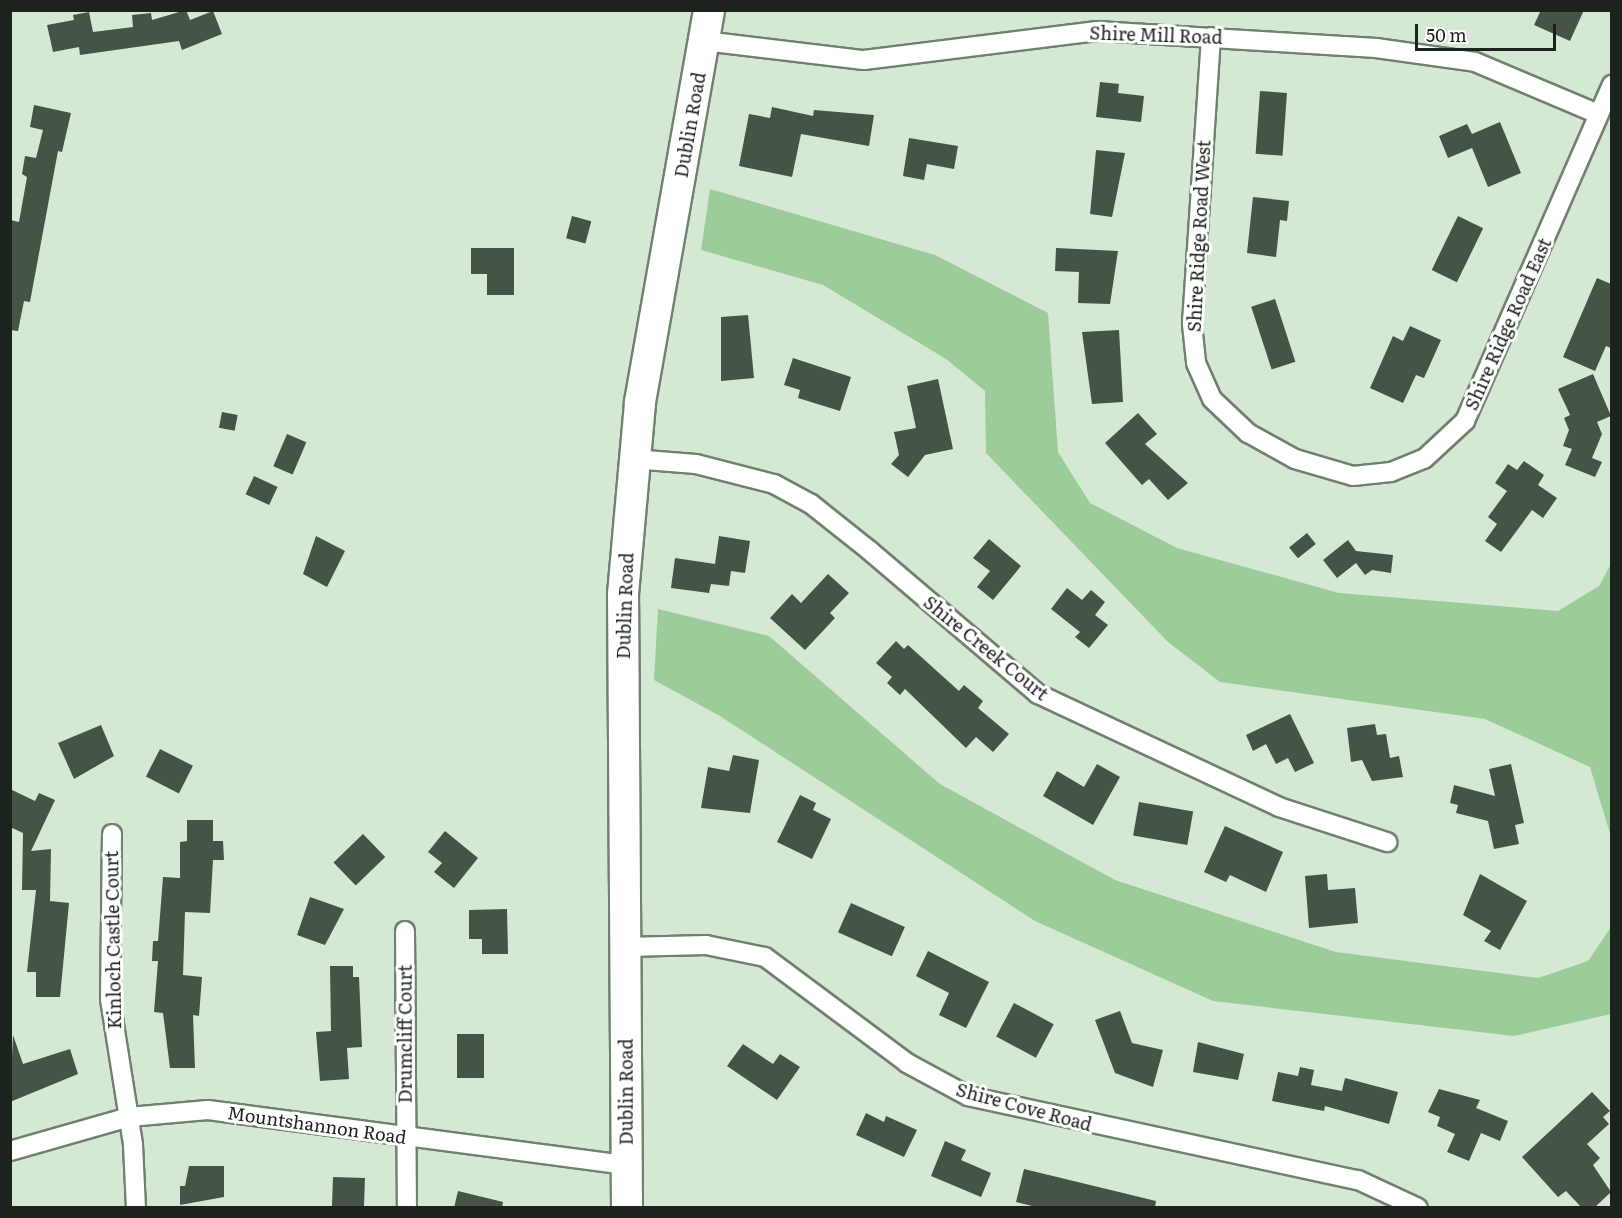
<!DOCTYPE html>
<style>
body{margin:0}
#map{position:relative;width:1622px;height:1218px;overflow:hidden;background:#d5e8d4;font-family:Literata,serif}
div>[style]{position:absolute}
[style*='--x']{left:calc(var(--x)*1px);top:calc(var(--y)*1px);width:calc(var(--w)*1px);rotate:calc(var(--a)*1deg)}
.green>*{inset:0;background:#9dcc9b}
.building>*{inset:0;background:#455444;transform-origin:0 0}
.roads{filter:drop-shadow(2px 0 #70816f) drop-shadow(-2px 0 #70816f) drop-shadow(0 2px #70816f) drop-shadow(0 -2px #70816f)}
.minor>*{height:18px;margin:-9px;padding:0 9px;transform-origin:9px;border-radius:9px;background:#fff}
.primary>*{height:30px;margin:-15px;padding:0 15px;transform-origin:15px;border-radius:15px;background:#fff}
span{translate:-50% -50%;white-space:nowrap;text-align:center;line-height:1.15;-webkit-text-stroke:6px #fff;paint-order:stroke}
.street-label{font-size:18px;color:#1c231c}
.frame{position:absolute;inset:0;border:12px solid #1c231c;pointer-events:none}
.scale{position:absolute;left:1415px;top:24px;width:141px;height:27px;box-sizing:border-box;border:3px solid #1c231c;border-top:0;padding-left:8px;font-size:18px;line-height:21px;white-space:nowrap;color:#1c231c;-webkit-text-stroke:4px #fff;paint-order:stroke}
</style>
<div id="map">
<div class="green">
<i style="clip-path:polygon(710px 189px,935px 255px,1048px 313px,1058px 452px,1090px 503px,1177px 548px,1339px 593px,1558px 611px,1599px 586px,1611px 564px,1611px 837px,1590px 767px,1485px 719px,1220px 682px,1168px 642px,986px 453px,985px 391px,946px 359px,823px 285px,701px 250px)"></i>
<i style="clip-path:polygon(658px 609px,769px 636px,940px 784px,1115px 880px,1336px 952px,1538px 978px,1588px 961px,1611px 927px,1611px 1014px,1514px 1036px,1213px 1001px,1035px 921px,720px 716px,654px 680px)"></i>
</div>
<div class="building">
<i style="clip-path:polygon(186px 10px,190px 20px,213px 11px,222px 34px,182px 50px,179px 41px,80px 55px,79px 47px,53px 52px,47px 25px,74px 20px,73px 15px,89px 12px,93px 32px,133px 27px,132px 15px,151px 13px,152px 20px)"></i>
<i style="clip-path:polygon(1541px 10px,1584px 10px,1570px 41px,1534px 25px)"></i>
<i style="clip-path:polygon(1100px 82px,1119px 84px,1118px 93px,1144px 96px,1141px 122px,1096px 117px)"></i>
<i style="left:1260px;top:91px;width:27px;height:63px;rotate:4deg"></i>
<i style="clip-path:polygon(34px 105px,71px 113px,62px 152px,58px 151px,30px 302px,24px 301px,18px 331px,10px 330px,10px 220px,19px 222px,27px 177px,22px 174px,25px 156px,36px 158px,43px 130px,30px 127px)"></i>
<i style="clip-path:polygon(772px 107px,813px 116px,814px 110px,874px 115px,869px 146px,801px 134px,792px 177px,739px 166px,749px 114px,770px 118px)"></i>
<i style="clip-path:polygon(1500px 122px,1521px 173px,1488px 187px,1472px 148px,1448px 158px,1439px 136px,1467px 124px,1472px 134px)"></i>
<i style="clip-path:polygon(909px 138px,958px 146px,954px 169px,927px 164px,924px 180px,903px 176px)"></i>
<i style="clip-path:polygon(1096px 150px,1125px 153px,1112px 217px,1090px 214px)"></i>
<i style="clip-path:polygon(1253px 197px,1289px 201px,1287px 221px,1280px 220px,1276px 257px,1247px 253px)"></i>
<i style="left:572px;top:216px;width:20px;height:23px;rotate:15deg"></i>
<i style="left:1458px;top:216px;width:28px;height:60px;rotate:26deg"></i>
<i style="clip-path:polygon(471px 248px,514px 248px,514px 295px,487px 295px,487px 274px,471px 274px)"></i>
<i style="clip-path:polygon(1056px 248px,1118px 251px,1110px 304px,1078px 303px,1079px 272px,1055px 271px)"></i>
<i style="clip-path:polygon(1597px 278px,1611px 284px,1611px 348px,1606px 346px,1595px 371px,1563px 357px)"></i>
<i style="left:1275px;top:299px;width:66px;height:25px;rotate:72deg"></i>
<i style="clip-path:polygon(748px 315px,754px 378px,721px 381px,721px 317px)"></i>
<i style="clip-path:polygon(1410px 326px,1441px 340px,1424px 378px,1416px 375px,1403px 403px,1370px 388px,1393px 336px,1403px 341px)"></i>
<i style="clip-path:polygon(1119px 330px,1123px 402px,1092px 404px,1082px 332px)"></i>
<i style="clip-path:polygon(793px 358px,851px 377px,840px 411px,798px 398px,800px 390px,784px 385px)"></i>
<i style="clip-path:polygon(1593px 374px,1611px 416px,1597px 422px,1602px 434px,1592px 458px,1602px 462px,1595px 477px,1565px 465px,1572px 449px,1563px 446px,1569px 430px,1564px 418px,1570px 415px,1558px 389px)"></i>
<i style="clip-path:polygon(938px 379px,953px 449px,925px 455px,908px 477px,891px 464px,899px 455px,894px 432px,916px 428px,907px 386px)"></i>
<i style="left:222px;top:412px;width:16px;height:16px;rotate:11deg"></i>
<i style="clip-path:polygon(1138px 413px,1157px 434px,1145px 444px,1188px 483px,1168px 500px,1149px 479px,1142px 485px,1105px 443px)"></i>
<i style="left:287px;top:434px;width:21px;height:35px;rotate:23deg"></i>
<i style="clip-path:polygon(1524px 461px,1544px 475px,1538px 485px,1557px 498px,1543px 518px,1532px 510px,1501px 552px,1485px 541px,1497px 524px,1488px 517px,1507px 491px,1495px 483px,1508px 464px,1517px 470px)"></i>
<i style="left:254px;top:476px;width:26px;height:20px;rotate:25deg"></i>
<i style="left:1307px;top:533px;width:14px;height:23px;rotate:51deg"></i>
<i style="clip-path:polygon(316px 536px,345px 551px,327px 587px,303px 574px)"></i>
<i style="clip-path:polygon(719px 536px,750px 541px,745px 573px,731px 571px,729px 586px,711px 584px,709px 593px,671px 588px,675px 558px,715px 564px)"></i>
<i style="clip-path:polygon(989px 539px,1021px 566px,993px 600px,977px 587px,990px 571px,973px 558px)"></i>
<i style="clip-path:polygon(1348px 540px,1356px 551px,1393px 555px,1391px 573px,1372px 570px,1365px 575px,1356px 563px,1337px 578px,1323px 560px)"></i>
<i style="clip-path:polygon(828px 574px,849px 593px,830px 613px,835px 618px,805px 650px,770px 618px,792px 594px,801px 603px)"></i>
<i style="clip-path:polygon(1067px 588px,1082px 600px,1091px 590px,1105px 602px,1095px 615px,1108px 625px,1089px 648px,1075px 637px,1080px 632px,1051px 609px)"></i>
<i style="clip-path:polygon(896px 641px,904px 649px,908px 645px,959px 691px,964px 685px,983px 701px,978px 708px,1009px 734px,993px 752px,976px 737px,966px 748px,905px 689px,900px 695px,887px 683px,892px 677px,876px 663px)"></i>
<i style="clip-path:polygon(1290px 714px,1314px 763px,1295px 772px,1288px 758px,1276px 764px,1266px 744px,1253px 751px,1246px 735px)"></i>
<i style="clip-path:polygon(1375px 724px,1377px 735px,1386px 734px,1390px 758px,1399px 756px,1403px 777px,1372px 781px,1362px 760px,1351px 762px,1347px 728px)"></i>
<i style="clip-path:polygon(101px 725px,114px 756px,74px 779px,58px 743px)"></i>
<i style="left:160px;top:749px;width:37px;height:31px;rotate:27deg"></i>
<i style="clip-path:polygon(733px 755px,759px 760px,750px 813px,701px 808px,708px 767px,729px 771px)"></i>
<i style="clip-path:polygon(1097px 764px,1120px 777px,1093px 825px,1043px 796px,1057px 771px,1084px 787px)"></i>
<i style="clip-path:polygon(1511px 764px,1524px 823px,1515px 825px,1519px 844px,1494px 849px,1488px 821px,1456px 813px,1458px 805px,1450px 803px,1454px 785px,1495px 796px,1489px 769px)"></i>
<i style="clip-path:polygon(10px 789px,35px 801px,39px 793px,55px 800px,31px 851px,51px 849px,50px 901px,69px 903px,60px 997px,36px 997px,36px 972px,27px 972px,36px 890px,22px 890px,23px 833px,10px 827px)"></i>
<i style="clip-path:polygon(800px 795px,816px 803px,813px 810px,831px 819px,812px 859px,777px 842px)"></i>
<i style="left:1139px;top:802px;width:55px;height:34px;rotate:10deg"></i>
<i style="clip-path:polygon(187px 820px,213px 820px,213px 841px,223px 841px,224px 860px,213px 860px,210px 913px,185px 912px,183px 975px,202px 977px,199px 1016px,193px 1015px,195px 1068px,170px 1068px,163px 1013px,154px 1012px,158px 961px,152px 961px,153px 941px,158px 941px,163px 877px,180px 878px,180px 842px,187px 841px)"></i>
<i style="clip-path:polygon(1225px 826px,1283px 852px,1266px 892px,1230px 875px,1226px 882px,1204px 872px)"></i>
<i style="clip-path:polygon(445px 831px,478px 858px,454px 888px,434px 872px,442px 863px,428px 852px)"></i>
<i style="left:363px;top:834px;width:32px;height:41px;rotate:46deg"></i>
<i style="clip-path:polygon(1327px 874px,1328px 890px,1355px 888px,1358px 923px,1309px 928px,1305px 876px)"></i>
<i style="clip-path:polygon(1480px 874px,1527px 901px,1500px 950px,1484px 941px,1491px 931px,1463px 915px)"></i>
<i style="clip-path:polygon(310px 897px,344px 909px,325px 945px,297px 935px)"></i>
<i style="left:851px;top:903px;width:59px;height:32px;rotate:24deg"></i>
<i style="clip-path:polygon(507px 909px,508px 954px,482px 954px,482px 939px,469px 939px,469px 910px)"></i>
<i style="clip-path:polygon(928px 951px,989px 982px,966px 1028px,939px 1015px,949px 993px,916px 976px)"></i>
<i style="clip-path:polygon(330px 966px,353px 966px,353px 977px,359px 977px,362px 1047px,347px 1048px,349px 1079px,320px 1081px,316px 1032px,331px 1031px)"></i>
<i style="left:1014px;top:1003px;width:45px;height:38px;rotate:28deg"></i>
<i style="clip-path:polygon(1120px 1011px,1132px 1043px,1163px 1050px,1153px 1087px,1115px 1073px,1095px 1020px)"></i>
<i style="left:457px;top:1034px;width:27px;height:44px"></i>
<i style="clip-path:polygon(13px 1035px,23px 1064px,70px 1049px,78px 1074px,10px 1102px)"></i>
<i style="clip-path:polygon(1198px 1042px,1244px 1054px,1238px 1080px,1193px 1072px)"></i>
<i style="clip-path:polygon(743px 1044px,773px 1064px,780px 1054px,800px 1067px,777px 1100px,727px 1066px)"></i>
<i style="clip-path:polygon(1300px 1067px,1314px 1070px,1311px 1085px,1342px 1091px,1345px 1078px,1398px 1092px,1389px 1124px,1325px 1106px,1324px 1111px,1272px 1101px,1278px 1072px,1298px 1076px)"></i>
<i style="clip-path:polygon(1439px 1089px,1480px 1100px,1476px 1108px,1508px 1121px,1500px 1141px,1481px 1133px,1469px 1161px,1447px 1152px,1455px 1134px,1437px 1126px,1440px 1117px,1428px 1112px)"></i>
<i style="clip-path:polygon(1592px 1092px,1610px 1111px,1603px 1117px,1609px 1124px,1587px 1144px,1600px 1158px,1593px 1165px,1611px 1192px,1594px 1208px,1582px 1208px,1566px 1191px,1558px 1197px,1522px 1157px)"></i>
<i style="clip-path:polygon(866px 1113px,884px 1122px,886px 1116px,917px 1130px,904px 1157px,856px 1135px)"></i>
<i style="clip-path:polygon(945px 1141px,966px 1150px,961px 1160px,991px 1173px,981px 1197px,931px 1176px)"></i>
<i style="clip-path:polygon(189px 1166px,224px 1166px,224px 1197px,180px 1205px,180px 1186px,185px 1186px)"></i>
<i style="clip-path:polygon(1024px 1169px,1156px 1201px,1155px 1208px,1040px 1208px,1016px 1202px)"></i>
<i style="left:333px;top:1177px;width:32px;height:31px;rotate:2deg"></i>
<i style="clip-path:polygon(458px 1191px,503px 1202px,502px 1208px,454px 1208px)"></i>
</div>
<div class="roads">
<div class="minor">
<i style="--x:1211;--y:37;--w:288;--a:93.8"></i>
<i style="--x:1192;--y:324;--w:39;--a:84"></i>
<i style="--x:1196;--y:363;--w:39;--a:66"></i>
<i style="--x:1212;--y:399;--w:50;--a:43.4"></i>
<i style="--x:1248;--y:433;--w:54;--a:29"></i>
<i style="--x:1295;--y:459;--w:60;--a:16.3"></i>
<i style="--x:1353;--y:476;--w:38;--a:-6"></i>
<i style="--x:1391;--y:472;--w:35;--a:-22"></i>
<i style="--x:1424;--y:459;--w:56;--a:-42.8"></i>
<i style="--x:1465;--y:421;--w:367;--a:-66.4"></i>
<i style="--x:704;--y:41;--w:161;--a:6.8"></i>
<i style="--x:864;--y:60;--w:235;--a:-7.1"></i>
<i style="--x:1097;--y:31;--w:280;--a:3.5"></i>
<i style="--x:1376;--y:48;--w:100;--a:8"></i>
<i style="--x:1475;--y:62;--w:134;--a:22.9"></i>
<i style="--x:633;--y:459;--w:63;--a:4.5"></i>
<i style="--x:696;--y:464;--w:81;--a:14.4"></i>
<i style="--x:774;--y:484;--w:42;--a:28.4"></i>
<i style="--x:811;--y:504;--w:75;--a:38.5"></i>
<i style="--x:870;--y:551;--w:221;--a:40.4"></i>
<i style="--x:1038;--y:694;--w:266;--a:25.1"></i>
<i style="--x:1279;--y:807;--w:114;--a:18"></i>
<i style="--x:112;--y:834;--w:165;--a:90.7"></i>
<i style="--x:110;--y:999;--w:148;--a:81"></i>
<i style="--x:133;--y:1145;--w:63;--a:87.3"></i>
<i style="--x:405;--y:931;--w:277;--a:89.6"></i>
<i style="--x:626;--y:947;--w:80;--a:-1.4"></i>
<i style="--x:706;--y:945;--w:60;--a:11.5"></i>
<i style="--x:765;--y:957;--w:177;--a:36.7"></i>
<i style="--x:907;--y:1063;--w:69;--a:28.4"></i>
<i style="--x:968;--y:1096;--w:399;--a:12.2"></i>
<i style="--x:1358;--y:1180;--w:66;--a:25"></i>
<i style="--x:10;--y:1151;--w:124;--a:-15.9"></i>
<i style="--x:129;--y:1117;--w:79;--a:-5.1"></i>
<i style="--x:208;--y:1110;--w:422;--a:7.5"></i>
</div>
<div class="primary">
<i style="--x:627;--y:1208;--w:614;--a:-90.37"></i>
<i style="--x:623;--y:594;--w:193;--a:-84.9"></i>
<i style="--x:640;--y:402;--w:398;--a:-80"></i>
</div>
</div>
<div class="street-label">
<span style="left:1156px;top:35px;rotate:2deg">Shire Mill Road</span>
<span style="left:690px;top:125px;rotate:-80deg">Dublin Road</span>
<span style="left:1199px;top:236px;rotate:-87deg">Shire Ridge Road West</span>
<span style="left:1508px;top:324px;rotate:-66deg">Shire Ridge Road East</span>
<span style="left:625px;top:606px;rotate:-88deg">Dublin Road</span>
<span style="left:986px;top:648px;rotate:39deg">Shire Creek Court</span>
<span style="left:113px;top:940px;rotate:-91deg">Kinloch Castle Court</span>
<span style="left:405px;top:1034px;rotate:-90deg">Drumcliff Court</span>
<span style="left:626px;top:1092px;rotate:-90deg">Dublin Road</span>
<span style="left:1024px;top:1107px;rotate:15deg">Shire Cove Road</span>
<span style="left:317px;top:1125px;rotate:8deg">Mountshannon Road</span>
</div>
<div class="frame"></div>
<div class="scale">50 m</div>
</div>
